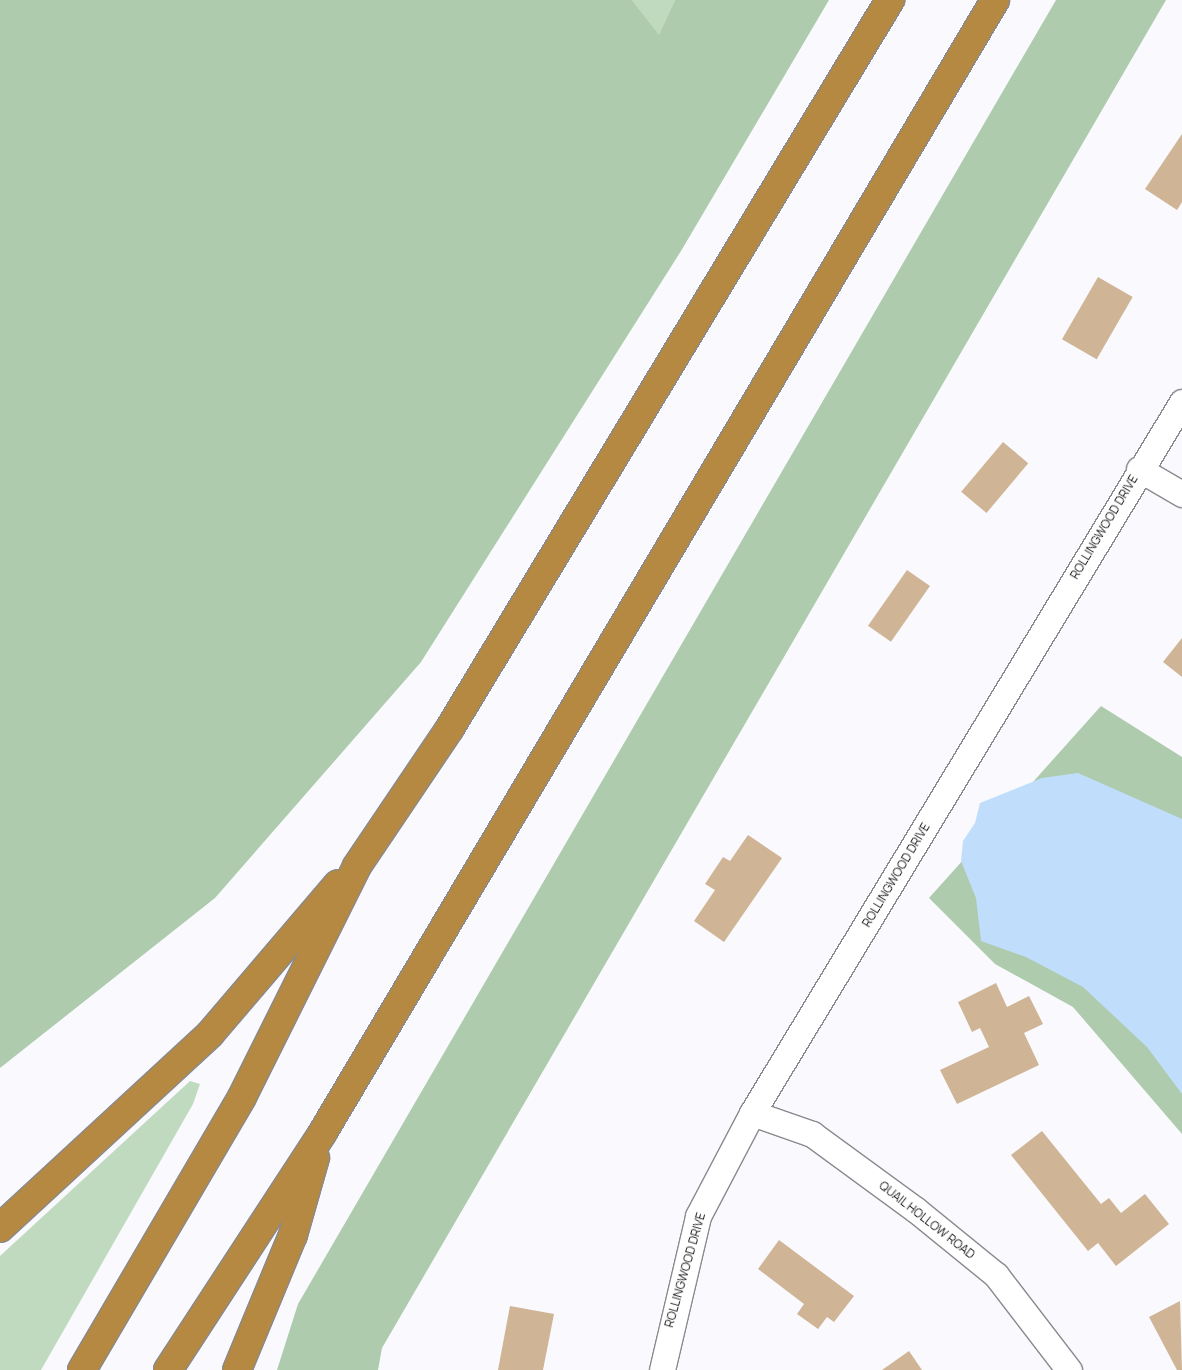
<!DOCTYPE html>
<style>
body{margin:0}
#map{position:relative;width:1182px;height:1370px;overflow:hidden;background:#f9f9fe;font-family:Manrope,sans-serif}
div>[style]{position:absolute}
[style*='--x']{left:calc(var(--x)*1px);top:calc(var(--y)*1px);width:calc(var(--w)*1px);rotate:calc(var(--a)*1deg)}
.green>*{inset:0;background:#bfdabf}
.forest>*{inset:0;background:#aecbae}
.water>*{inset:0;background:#c0defb}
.building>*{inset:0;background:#cfb496;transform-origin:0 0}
.roads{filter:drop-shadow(1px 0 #898a8e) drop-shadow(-1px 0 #898a8e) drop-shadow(0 1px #898a8e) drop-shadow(0 -1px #898a8e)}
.minor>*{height:25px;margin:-12.5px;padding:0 12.5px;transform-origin:12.5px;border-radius:12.5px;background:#fff}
.highway>*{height:28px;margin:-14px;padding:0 14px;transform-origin:14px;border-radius:14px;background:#b58941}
span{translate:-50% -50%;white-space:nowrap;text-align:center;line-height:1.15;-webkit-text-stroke:4px #fff;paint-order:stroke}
.street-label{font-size:12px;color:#232325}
</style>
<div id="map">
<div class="green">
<i style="clip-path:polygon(632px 0,675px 0,659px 36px)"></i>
<i style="clip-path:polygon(190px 1081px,200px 1084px,193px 1104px,41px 1370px,0 1370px,0 1256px)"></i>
</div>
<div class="forest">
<i style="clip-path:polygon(0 0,632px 0,659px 35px,675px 0,829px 0,681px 251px,421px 662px,215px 898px,0 1068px)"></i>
<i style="clip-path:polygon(1056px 0,1166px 0,382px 1348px,378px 1370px,277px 1370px,298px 1304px)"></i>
<i style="clip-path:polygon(1101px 706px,1182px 757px,1182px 1134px,1073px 1007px,995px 964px,929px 898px)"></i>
</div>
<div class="water">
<i style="clip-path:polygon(1078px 773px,1182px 819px,1182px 1094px,1147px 1047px,1083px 987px,1026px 957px,981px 941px,976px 898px,961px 861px,963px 841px,975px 823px,980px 803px,1042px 778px)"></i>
</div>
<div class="building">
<i style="clip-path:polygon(1182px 134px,1182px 202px,1177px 210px,1145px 189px)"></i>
<i style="left:1098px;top:277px;width:40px;height:72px;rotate:30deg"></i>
<i style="left:1003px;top:442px;width:33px;height:65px;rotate:40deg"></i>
<i style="left:907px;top:570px;width:28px;height:68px;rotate:35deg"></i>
<i style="clip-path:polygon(1182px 638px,1182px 677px,1163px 662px)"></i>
<i style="clip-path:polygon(748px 835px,782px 858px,724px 942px,694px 921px,715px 890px,705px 884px,723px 857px,730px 861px)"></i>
<i style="clip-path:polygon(996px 983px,1007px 1007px,1029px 996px,1043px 1024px,1024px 1033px,1039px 1065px,957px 1104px,940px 1070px,989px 1047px,980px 1028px,972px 1032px,958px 1002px)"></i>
<i style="clip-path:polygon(1042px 1131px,1101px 1204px,1109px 1198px,1121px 1213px,1145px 1194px,1169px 1224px,1116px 1266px,1098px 1243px,1088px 1251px,1011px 1155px)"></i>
<i style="clip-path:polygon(779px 1240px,854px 1296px,834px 1322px,827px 1317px,818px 1329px,797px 1314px,804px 1304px,758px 1269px)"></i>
<i style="clip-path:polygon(1180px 1301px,1182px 1370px,1177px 1370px,1149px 1317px)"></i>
<i style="clip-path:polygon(510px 1306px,554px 1314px,543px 1370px,498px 1370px)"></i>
<i style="clip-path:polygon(909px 1351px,922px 1370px,882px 1370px)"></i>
</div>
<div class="roads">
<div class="minor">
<i style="--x:1139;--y:469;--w:50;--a:30.2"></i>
<i style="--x:752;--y:1113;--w:64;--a:19.3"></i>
<i style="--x:812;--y:1134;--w:129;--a:36.2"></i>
<i style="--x:916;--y:1210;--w:103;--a:39.1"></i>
<i style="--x:996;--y:1275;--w:120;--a:52.5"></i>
<i style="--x:662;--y:1370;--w:158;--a:-76.8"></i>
<i style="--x:698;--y:1216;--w:116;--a:-62.3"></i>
<i style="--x:752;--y:1113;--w:831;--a:-58.84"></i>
</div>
<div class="highway">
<i style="--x:0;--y:1228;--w:286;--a:-42.7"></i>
<i style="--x:210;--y:1034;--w:197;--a:-49.5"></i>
<i style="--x:82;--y:1370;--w:316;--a:-59.6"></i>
<i style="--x:242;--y:1097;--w:258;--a:-63.5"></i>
<i style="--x:357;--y:866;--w:166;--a:-56"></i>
<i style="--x:450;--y:728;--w:851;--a:-58.85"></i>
<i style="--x:168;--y:1370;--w:284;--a:-56.9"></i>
<i style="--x:323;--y:1132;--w:1316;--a:-59.3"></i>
<i style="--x:237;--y:1370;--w:146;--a:-67.5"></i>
<i style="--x:293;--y:1235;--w:80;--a:-74.1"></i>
</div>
</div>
<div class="street-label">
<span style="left:1104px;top:527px;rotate:-59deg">ROLLINGWOOD DRIVE</span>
<span style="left:896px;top:875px;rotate:-59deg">ROLLINGWOOD DRIVE</span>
<span style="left:927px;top:1220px;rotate:38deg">QUAIL HOLLOW ROAD</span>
<span style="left:685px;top:1270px;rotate:-74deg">ROLLINGWOOD DRIVE</span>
</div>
</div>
